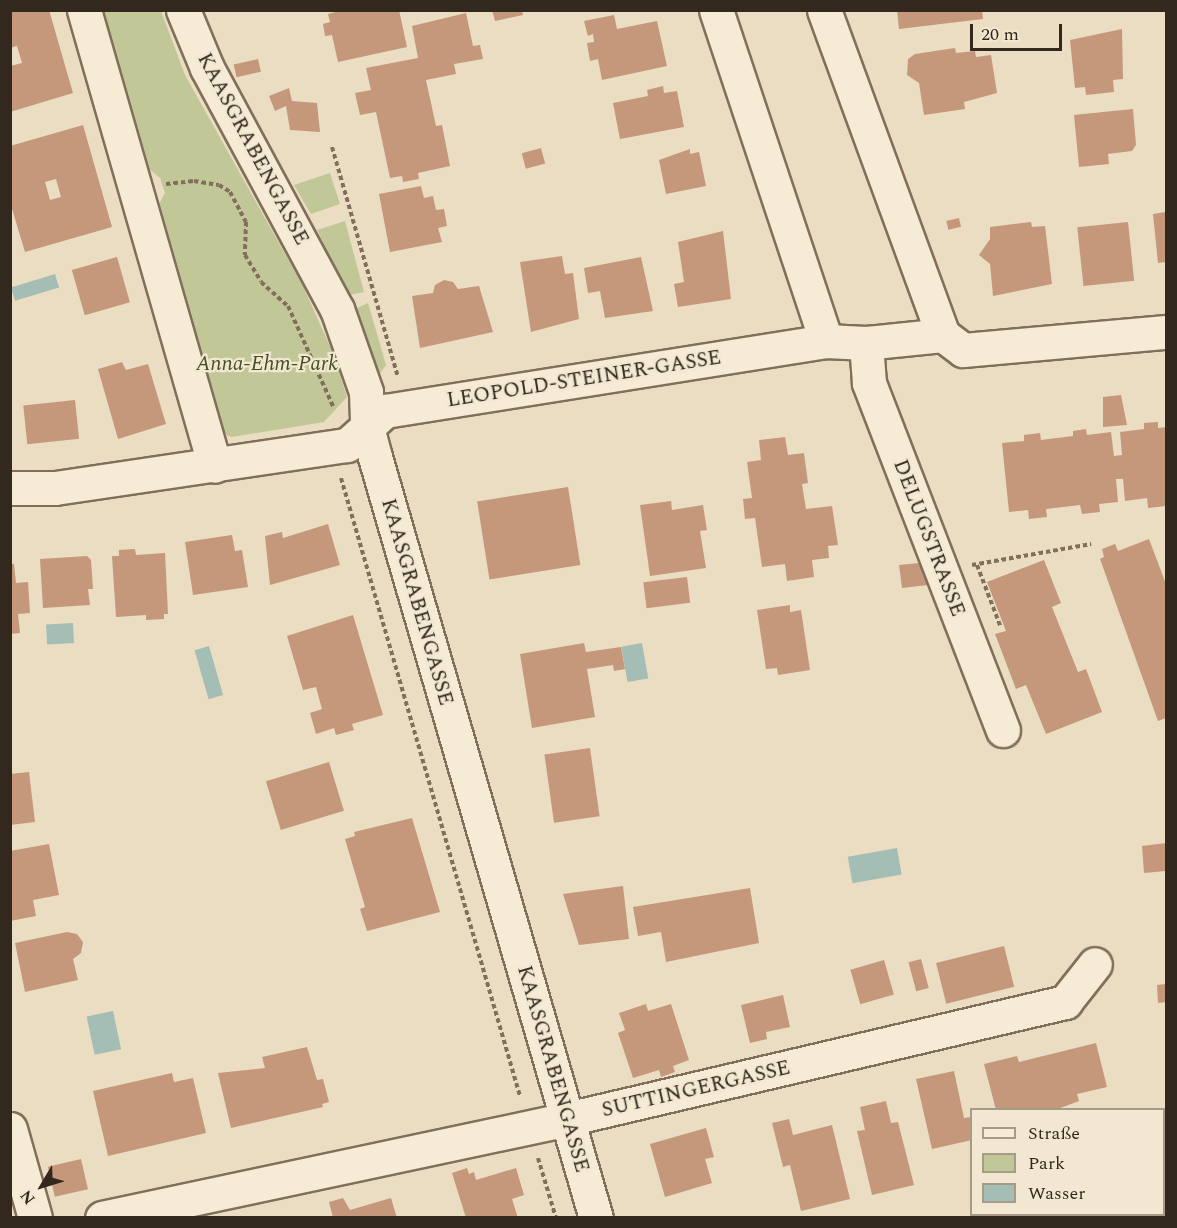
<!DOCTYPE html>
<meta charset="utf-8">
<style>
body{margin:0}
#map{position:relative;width:1177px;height:1228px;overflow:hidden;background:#eaddc2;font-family:Spectral,serif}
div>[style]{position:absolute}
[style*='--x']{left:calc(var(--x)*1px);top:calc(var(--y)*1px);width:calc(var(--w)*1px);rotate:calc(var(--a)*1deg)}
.farmland>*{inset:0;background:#dfd6b0}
.green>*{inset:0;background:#c2c797}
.water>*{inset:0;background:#a4bdb5;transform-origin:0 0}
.building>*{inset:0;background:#c5987b;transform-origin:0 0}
.path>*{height:4px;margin-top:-2px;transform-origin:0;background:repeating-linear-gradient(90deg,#826f5b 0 4.5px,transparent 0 7.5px)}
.roads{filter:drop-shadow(2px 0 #826f5b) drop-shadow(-2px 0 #826f5b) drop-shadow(0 2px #826f5b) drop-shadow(0 -2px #826f5b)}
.minor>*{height:33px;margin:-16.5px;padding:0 16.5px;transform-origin:16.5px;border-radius:16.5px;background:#f6ebd5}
span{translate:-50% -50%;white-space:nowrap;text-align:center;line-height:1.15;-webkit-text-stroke:4.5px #f2e8d1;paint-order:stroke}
.street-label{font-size:21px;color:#33281e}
.park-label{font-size:21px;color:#454e26;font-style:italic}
.frame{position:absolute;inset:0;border:12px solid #33281e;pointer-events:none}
.legend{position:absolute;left:970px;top:1108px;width:195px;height:108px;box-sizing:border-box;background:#f2e8d1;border:2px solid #a69b89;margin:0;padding:8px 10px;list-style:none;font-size:18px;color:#33281e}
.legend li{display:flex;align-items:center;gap:12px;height:30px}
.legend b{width:30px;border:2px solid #a69b89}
.north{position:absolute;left:12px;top:1156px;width:60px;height:60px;-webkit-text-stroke:4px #f2e8d1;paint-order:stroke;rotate:232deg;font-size:16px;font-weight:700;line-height:24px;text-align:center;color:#33281e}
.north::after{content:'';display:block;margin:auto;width:21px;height:27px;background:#33281e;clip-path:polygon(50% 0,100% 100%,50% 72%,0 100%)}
.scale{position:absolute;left:970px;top:24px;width:92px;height:27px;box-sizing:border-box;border:3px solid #33281e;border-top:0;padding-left:8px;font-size:18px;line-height:21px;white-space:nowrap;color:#33281e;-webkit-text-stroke:4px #f2e8d1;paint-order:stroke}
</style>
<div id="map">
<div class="farmland">
<i style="clip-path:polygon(1164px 1203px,1166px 1203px,1166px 1217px,1062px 1217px,1164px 1214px)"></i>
</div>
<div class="green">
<i style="clip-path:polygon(98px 11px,161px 11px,185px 75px,303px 286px,333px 353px,347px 397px,324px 422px,232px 437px,220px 433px,155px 211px,165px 193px,160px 178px,143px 164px)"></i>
<i style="clip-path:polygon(330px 173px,340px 204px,311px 214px,294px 185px)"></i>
<i style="clip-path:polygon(345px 221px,364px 292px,349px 295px,317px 230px)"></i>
<i style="clip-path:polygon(368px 303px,386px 365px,376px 379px,353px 310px)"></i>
</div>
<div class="water">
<i style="left:55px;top:274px;width:14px;height:46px;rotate:73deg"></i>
<i style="left:73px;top:623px;width:20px;height:27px;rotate:87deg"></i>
<i style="left:642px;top:643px;width:36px;height:21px;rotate:80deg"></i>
<i style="left:209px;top:646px;width:51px;height:15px;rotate:74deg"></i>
<i style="left:897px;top:848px;width:27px;height:50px;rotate:80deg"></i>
<i style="left:113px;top:1011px;width:39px;height:27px;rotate:78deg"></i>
</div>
<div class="building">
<i style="clip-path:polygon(10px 10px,49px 10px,73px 93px,10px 112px,10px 66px,22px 63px,17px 46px,10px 48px)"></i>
<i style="clip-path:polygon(343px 10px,399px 10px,407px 47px,338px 62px,332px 35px,325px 36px,323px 24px,330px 22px,328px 14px)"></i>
<i style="clip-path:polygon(492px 10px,522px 10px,523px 15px,495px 21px)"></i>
<i style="clip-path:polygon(897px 10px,982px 10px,983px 19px,899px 29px)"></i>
<i style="clip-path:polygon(466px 13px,473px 46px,480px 45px,483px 59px,454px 64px,456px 74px,426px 80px,436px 126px,442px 125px,450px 166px,418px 173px,419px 179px,403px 182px,402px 176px,390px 178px,376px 112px,360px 115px,355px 93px,371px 90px,366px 68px,418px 58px,412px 26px)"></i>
<i style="clip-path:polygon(614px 15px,617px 29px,657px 21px,667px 66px,602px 80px,598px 59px,590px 61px,587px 43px,594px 42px,593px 34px,588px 36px,584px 21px)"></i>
<i style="clip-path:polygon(1122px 29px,1123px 79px,1113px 80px,1114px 92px,1086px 95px,1085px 87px,1075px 88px,1070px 40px)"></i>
<i style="clip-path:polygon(955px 48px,956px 53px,975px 51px,976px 57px,991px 55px,997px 93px,964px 102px,965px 109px,924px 115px,919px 83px,907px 75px,908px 59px,915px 54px)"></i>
<i style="left:258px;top:59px;width:13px;height:25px;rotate:77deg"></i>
<i style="clip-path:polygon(663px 86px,664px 93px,677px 91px,684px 127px,620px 139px,613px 103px,648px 96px,647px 90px)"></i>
<i style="clip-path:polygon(289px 88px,292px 101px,317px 103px,320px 132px,290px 130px,286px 106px,275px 111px,269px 96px)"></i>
<i style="clip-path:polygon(1133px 109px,1136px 145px,1132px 151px,1108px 154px,1109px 164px,1079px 167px,1074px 115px)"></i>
<i style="clip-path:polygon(evenodd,83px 125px,112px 227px,25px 252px,10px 202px,10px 146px,83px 125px,56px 179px,61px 197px,50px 200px,45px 182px,56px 179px)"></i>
<i style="left:541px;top:148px;width:16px;height:20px;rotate:75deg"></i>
<i style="clip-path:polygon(690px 149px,690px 154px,699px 152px,706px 186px,666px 194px,659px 160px)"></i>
<i style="clip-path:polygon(421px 186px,424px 198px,433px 196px,436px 210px,444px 209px,447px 226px,438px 228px,442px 242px,390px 252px,379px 194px)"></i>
<i style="clip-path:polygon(1166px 212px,1166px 262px,1158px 263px,1153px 214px)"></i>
<i style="left:959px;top:218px;width:9px;height:13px;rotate:77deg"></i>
<i style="clip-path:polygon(1031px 222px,1032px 227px,1045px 226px,1052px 284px,993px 296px,990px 264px,979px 255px,990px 239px,990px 227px)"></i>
<i style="left:1128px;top:222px;width:59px;height:51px;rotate:84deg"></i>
<i style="clip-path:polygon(723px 231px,731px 299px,678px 307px,674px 284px,684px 282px,678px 242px)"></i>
<i style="clip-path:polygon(562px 256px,565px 274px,573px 273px,579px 319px,531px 332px,520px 262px)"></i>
<i style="left:117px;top:257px;width:47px;height:47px;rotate:74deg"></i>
<i style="clip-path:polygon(641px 257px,653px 311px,605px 318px,600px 291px,588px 293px,584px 268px)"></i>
<i style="clip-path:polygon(444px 280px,453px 282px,458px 289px,479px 286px,493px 332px,420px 348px,412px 296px,433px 293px,435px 285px)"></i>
<i style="clip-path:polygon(122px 362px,126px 370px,148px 364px,166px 424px,118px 439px,98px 369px)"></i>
<i style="clip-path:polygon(1121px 395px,1127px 425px,1103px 427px,1103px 397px)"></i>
<i style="left:75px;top:400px;width:39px;height:52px;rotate:84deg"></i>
<i style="clip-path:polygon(1158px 422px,1158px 428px,1166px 427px,1166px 506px,1148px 508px,1147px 498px,1125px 501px,1123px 479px,1116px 479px,1118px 502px,1099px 504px,1100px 512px,1082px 514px,1080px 505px,1046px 509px,1047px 517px,1029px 519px,1028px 510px,1009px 512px,1002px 443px,1024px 441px,1024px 435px,1040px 433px,1041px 440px,1073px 436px,1073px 431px,1086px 429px,1087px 435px,1111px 432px,1114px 456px,1122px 455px,1120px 432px,1144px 429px,1144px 423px)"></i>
<i style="clip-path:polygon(785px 437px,788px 455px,804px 453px,808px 483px,802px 484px,806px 509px,832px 506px,838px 545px,828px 546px,829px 558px,812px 560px,814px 577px,787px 581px,785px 564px,762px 567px,755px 518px,745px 519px,743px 499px,752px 498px,747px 462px,761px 460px,759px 440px)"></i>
<i style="left:568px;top:487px;width:79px;height:92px;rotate:81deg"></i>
<i style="clip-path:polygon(671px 501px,672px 510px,703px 505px,707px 530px,700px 531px,706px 568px,650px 576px,640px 505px)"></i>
<i style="clip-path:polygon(328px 524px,340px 565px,270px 585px,265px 536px,282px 532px,283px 538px)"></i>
<i style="clip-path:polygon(232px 535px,235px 551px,242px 550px,248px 587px,193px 595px,185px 542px)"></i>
<i style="clip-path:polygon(1149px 539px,1166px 584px,1166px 718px,1158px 721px,1100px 559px,1104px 557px,1102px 549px,1115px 544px,1118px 551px)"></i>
<i style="clip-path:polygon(135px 549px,136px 555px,165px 553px,168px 614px,164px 614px,164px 619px,146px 620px,146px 615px,116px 617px,112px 556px,119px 556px,119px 550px)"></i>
<i style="clip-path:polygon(87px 556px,91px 560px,93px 589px,88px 589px,90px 605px,43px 608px,40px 559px)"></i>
<i style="clip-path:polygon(1044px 560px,1061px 603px,1052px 607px,1078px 672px,1086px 669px,1102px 712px,1046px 734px,1026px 685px,1016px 689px,995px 634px,1006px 631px,987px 582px)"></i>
<i style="clip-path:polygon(919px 563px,928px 585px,902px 588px,899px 565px)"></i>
<i style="clip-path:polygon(10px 564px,14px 564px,16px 583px,28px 582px,30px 613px,18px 614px,20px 633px,10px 634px)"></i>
<i style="left:687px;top:577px;width:26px;height:44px;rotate:83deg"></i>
<i style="clip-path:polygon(790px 605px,790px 612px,801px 610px,810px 670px,778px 675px,777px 668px,766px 669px,757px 610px)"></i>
<i style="clip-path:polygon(353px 615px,383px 715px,352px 724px,354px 730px,336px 735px,334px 728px,316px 734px,310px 713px,322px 709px,316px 687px,303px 690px,287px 636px)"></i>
<i style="clip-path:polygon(584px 643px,586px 652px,621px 647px,625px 669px,614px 671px,613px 665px,587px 669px,595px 717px,532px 728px,520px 654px)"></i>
<i style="left:590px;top:748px;width:69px;height:46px;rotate:82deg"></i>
<i style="left:329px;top:762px;width:51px;height:66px;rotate:73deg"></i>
<i style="clip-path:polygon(29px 772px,35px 822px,10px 825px,10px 774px)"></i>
<i style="clip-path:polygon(412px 818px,440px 912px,367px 931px,360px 909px,365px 907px,345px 839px,355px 836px,354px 832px)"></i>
<i style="clip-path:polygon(1166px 843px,1166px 871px,1144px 873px,1142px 846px)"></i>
<i style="clip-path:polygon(49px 844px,59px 895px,33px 900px,36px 916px,10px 921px,10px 851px)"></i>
<i style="clip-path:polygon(623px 886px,629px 939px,579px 945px,563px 894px)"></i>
<i style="clip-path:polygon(750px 888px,759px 943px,666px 962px,661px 932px,638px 936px,633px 907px)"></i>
<i style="clip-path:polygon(67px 932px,77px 934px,83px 942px,81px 953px,73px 959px,78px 980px,25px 992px,15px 943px)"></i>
<i style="left:1004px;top:946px;width:42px;height:70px;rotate:76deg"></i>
<i style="left:921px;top:959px;width:30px;height:13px;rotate:75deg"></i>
<i style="left:884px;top:960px;width:36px;height:35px;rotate:74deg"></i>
<i style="clip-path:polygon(1166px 984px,1166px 1002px,1158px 1003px,1157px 985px)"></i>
<i style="clip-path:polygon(783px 995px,790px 1027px,766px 1032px,767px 1039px,750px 1043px,741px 1005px)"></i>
<i style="clip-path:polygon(646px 1004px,648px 1011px,671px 1004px,689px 1060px,673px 1066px,675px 1072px,661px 1077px,659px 1070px,633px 1078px,618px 1033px,625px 1030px,619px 1013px)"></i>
<i style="clip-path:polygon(1096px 1043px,1107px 1087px,1077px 1094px,1079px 1101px,1055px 1110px,996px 1110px,984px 1064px,1017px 1056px,1019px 1062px)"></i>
<i style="clip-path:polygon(307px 1047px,317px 1080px,323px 1079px,329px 1102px,322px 1104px,323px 1107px,231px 1128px,218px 1073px,265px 1068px,262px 1057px)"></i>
<i style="clip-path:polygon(954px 1071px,964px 1118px,971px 1117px,972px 1140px,932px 1149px,916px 1079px)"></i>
<i style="clip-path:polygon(172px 1073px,174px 1082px,193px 1078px,206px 1133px,108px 1156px,93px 1091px)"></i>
<i style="clip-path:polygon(886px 1101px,891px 1123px,898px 1122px,914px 1185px,872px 1195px,857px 1131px,865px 1130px,860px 1107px)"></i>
<i style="clip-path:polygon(789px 1119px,793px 1135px,832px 1125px,850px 1199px,801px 1211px,790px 1165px,783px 1167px,772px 1123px)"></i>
<i style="clip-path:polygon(706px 1128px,714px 1157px,705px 1159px,712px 1183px,665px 1197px,650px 1144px)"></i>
<i style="left:81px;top:1159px;width:31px;height:34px;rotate:77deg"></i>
<i style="clip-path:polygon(467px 1168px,469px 1174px,474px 1172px,476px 1180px,516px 1168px,524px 1195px,512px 1199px,518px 1218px,466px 1218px,452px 1173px)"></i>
<i style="clip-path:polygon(343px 1198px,350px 1210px,391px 1198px,397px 1218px,333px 1218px,329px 1202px)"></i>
</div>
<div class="path">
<i style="--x:332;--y:147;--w:239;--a:74"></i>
<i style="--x:166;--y:184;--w:28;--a:-6"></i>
<i style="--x:194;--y:181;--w:25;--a:9"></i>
<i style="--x:219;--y:185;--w:13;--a:32"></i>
<i style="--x:230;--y:192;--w:34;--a:62"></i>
<i style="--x:246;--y:222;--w:33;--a:92"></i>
<i style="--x:245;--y:255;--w:31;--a:59"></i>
<i style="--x:261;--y:282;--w:36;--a:42"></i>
<i style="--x:288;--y:306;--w:110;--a:65.8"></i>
<i style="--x:341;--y:478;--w:643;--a:73.85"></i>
<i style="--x:972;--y:565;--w:121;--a:-10"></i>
<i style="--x:977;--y:565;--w:67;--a:69.1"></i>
<i style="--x:538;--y:1158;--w:63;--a:73.3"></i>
</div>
<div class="roads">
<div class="minor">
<i style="--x:84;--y:10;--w:474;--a:74"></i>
<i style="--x:183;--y:10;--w:63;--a:67.5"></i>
<i style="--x:207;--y:68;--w:274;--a:61.7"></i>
<i style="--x:337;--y:309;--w:88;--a:70.7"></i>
<i style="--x:366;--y:392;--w:35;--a:88"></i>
<i style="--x:367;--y:427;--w:31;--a:75"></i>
<i style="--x:375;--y:457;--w:792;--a:73.81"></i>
<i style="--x:716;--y:10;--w:349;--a:71.6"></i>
<i style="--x:824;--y:10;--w:346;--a:69.9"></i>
<i style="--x:866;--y:343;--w:40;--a:85.7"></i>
<i style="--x:869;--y:383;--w:372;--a:68.9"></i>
<i style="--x:10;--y:488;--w:45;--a:0"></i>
<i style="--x:55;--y:488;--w:295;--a:-8.4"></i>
<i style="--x:347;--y:445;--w:51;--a:-41.8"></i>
<i style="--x:385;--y:411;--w:447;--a:-9"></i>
<i style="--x:826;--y:341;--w:40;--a:2.9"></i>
<i style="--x:866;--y:343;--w:77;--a:-5.9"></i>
<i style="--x:943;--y:335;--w:25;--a:37"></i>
<i style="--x:963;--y:350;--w:204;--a:-5.1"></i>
<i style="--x:10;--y:1129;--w:92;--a:74.3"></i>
<i style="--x:102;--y:1218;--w:475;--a:-12"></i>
<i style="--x:567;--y:1119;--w:512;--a:-13.22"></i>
<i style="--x:1065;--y:1002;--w:48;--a:-51.7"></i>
</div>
</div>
<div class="street-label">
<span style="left:253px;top:149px;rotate:62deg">KAASGRABENGASSE</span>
<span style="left:584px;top:379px;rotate:-9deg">LEOPOLD-STEINER-GASSE</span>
<span style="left:929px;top:538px;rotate:69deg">DELUGSTRASSE</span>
<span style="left:417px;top:602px;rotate:74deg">KAASGRABENGASSE</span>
<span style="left:553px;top:1069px;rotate:74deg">KAASGRABENGASSE</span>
<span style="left:696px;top:1089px;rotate:-13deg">SUTTINGERGASSE</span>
</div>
<div class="park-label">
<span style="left:267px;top:364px">Anna-Ehm-Park</span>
</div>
<div class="frame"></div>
<ul class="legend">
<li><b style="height:8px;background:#f6ebd5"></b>Straße</li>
<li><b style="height:16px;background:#c2c797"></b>Park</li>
<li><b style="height:16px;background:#a4bdb5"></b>Wasser</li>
</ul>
<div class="north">N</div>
<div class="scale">20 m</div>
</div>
